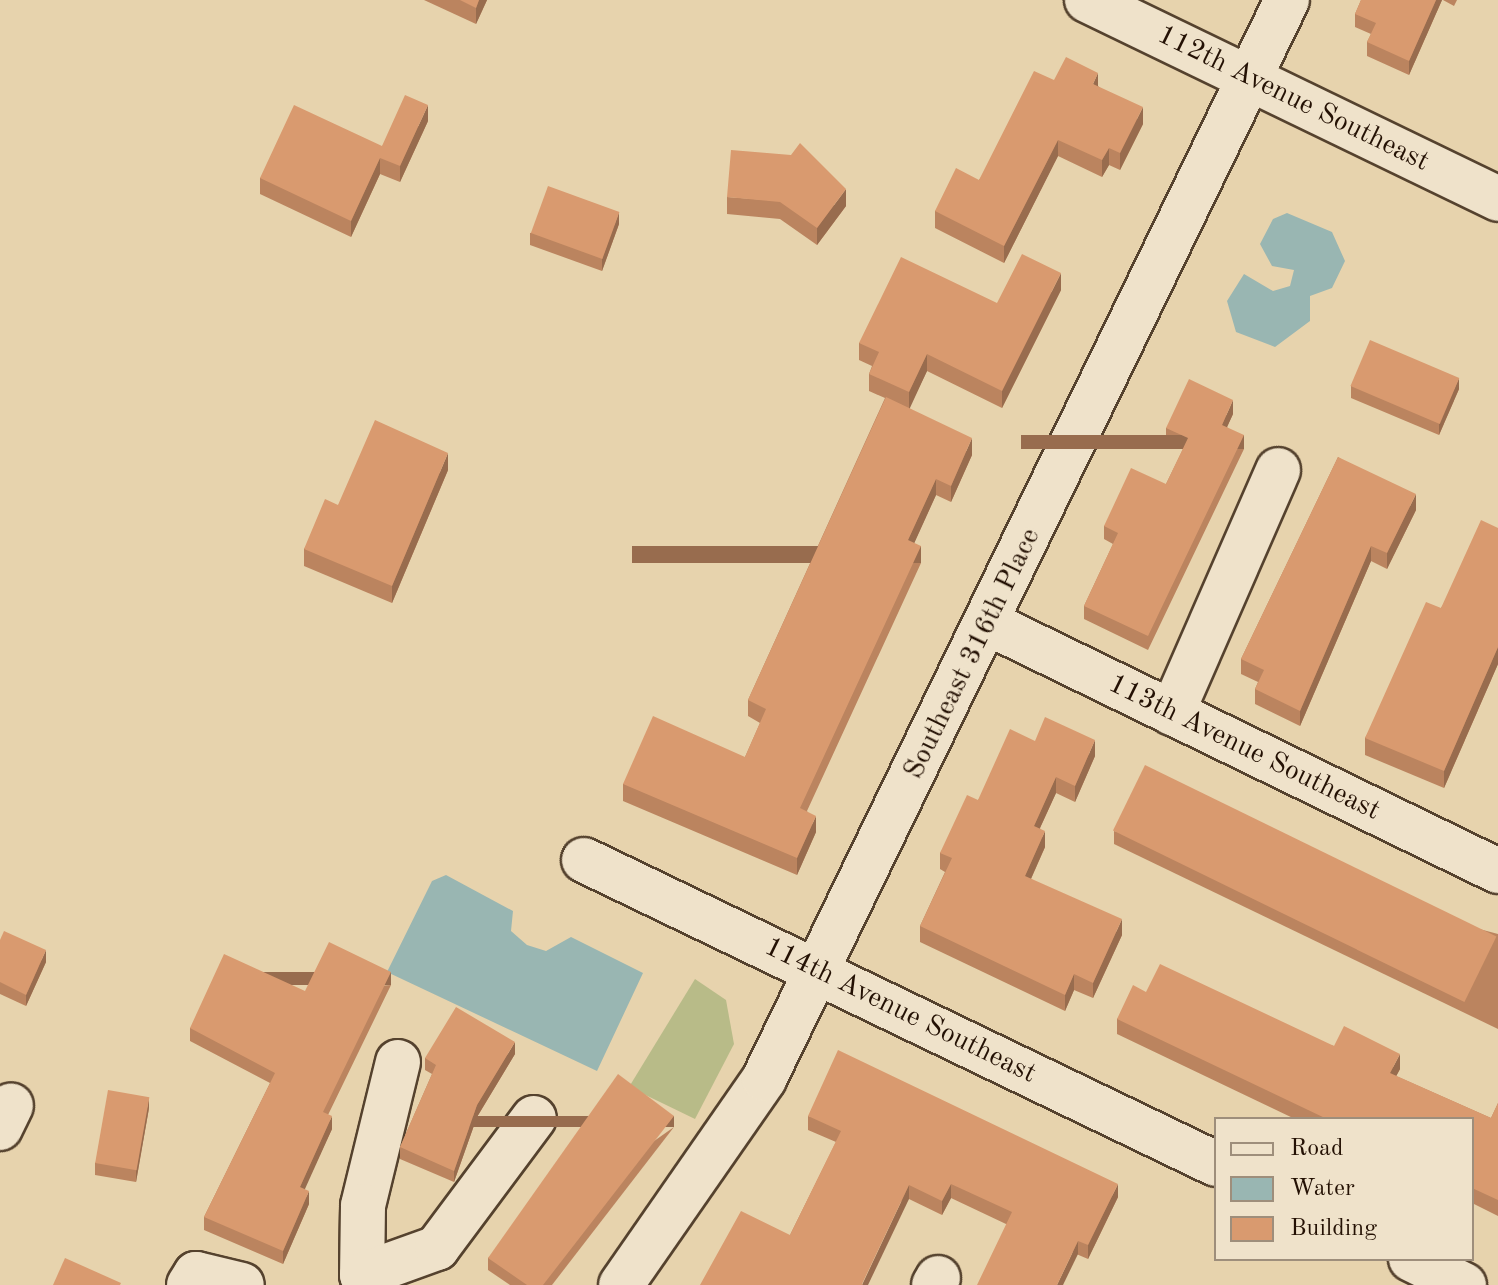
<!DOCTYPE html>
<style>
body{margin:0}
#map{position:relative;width:1498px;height:1285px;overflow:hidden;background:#e7d3ad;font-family:"Old Standard TT",serif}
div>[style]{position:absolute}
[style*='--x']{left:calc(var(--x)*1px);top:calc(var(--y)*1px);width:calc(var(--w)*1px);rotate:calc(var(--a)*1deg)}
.green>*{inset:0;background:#b8bb88}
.water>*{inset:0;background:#99b6b2}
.roads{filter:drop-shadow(2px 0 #55422e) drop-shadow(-2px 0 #55422e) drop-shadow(0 2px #55422e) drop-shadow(0 -2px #55422e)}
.minor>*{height:44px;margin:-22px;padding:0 22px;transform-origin:22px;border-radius:22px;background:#efe2ca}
.wall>*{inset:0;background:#bb845f}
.shaded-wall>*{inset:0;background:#986c4e;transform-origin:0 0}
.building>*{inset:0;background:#d99a6f;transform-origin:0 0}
span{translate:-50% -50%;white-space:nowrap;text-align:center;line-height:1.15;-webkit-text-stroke:6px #efe2ca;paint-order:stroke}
.street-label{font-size:28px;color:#241104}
.legend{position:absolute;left:1214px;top:1117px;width:260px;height:144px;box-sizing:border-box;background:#efe2ca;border:2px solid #9e8e7b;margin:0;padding:10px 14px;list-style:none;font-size:24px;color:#241104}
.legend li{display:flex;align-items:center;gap:16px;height:40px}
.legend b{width:40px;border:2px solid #9e8e7b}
</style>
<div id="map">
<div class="green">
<i style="clip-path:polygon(695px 979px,726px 1000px,734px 1044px,695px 1119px,629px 1087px)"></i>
</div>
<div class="water">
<i style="clip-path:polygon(1287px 213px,1332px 232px,1345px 261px,1332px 288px,1310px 296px,1310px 321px,1275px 347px,1236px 332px,1227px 301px,1244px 274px,1273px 291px,1290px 286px,1294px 270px,1272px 266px,1260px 244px,1273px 219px)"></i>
<i style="clip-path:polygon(446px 875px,513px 911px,511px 931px,527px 945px,546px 951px,571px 937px,643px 973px,597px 1071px,387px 972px,432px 881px)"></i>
</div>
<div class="roads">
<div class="minor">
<i style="--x:1087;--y:0;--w:457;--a:25.8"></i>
<i style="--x:990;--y:624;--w:565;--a:25.93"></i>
<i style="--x:1172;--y:713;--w:265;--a:-66.4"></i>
<i style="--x:584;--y:860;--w:701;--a:25.69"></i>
<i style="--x:398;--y:1062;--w:148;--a:103.7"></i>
<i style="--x:363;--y:1206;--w:69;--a:90.8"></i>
<i style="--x:362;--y:1275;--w:80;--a:-19.8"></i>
<i style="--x:437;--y:1248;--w:162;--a:-53.3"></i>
<i style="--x:0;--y:1128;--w:25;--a:-64"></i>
<i style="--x:1411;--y:1259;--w:59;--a:26.1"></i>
<i style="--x:189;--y:1285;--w:13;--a:-58"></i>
<i style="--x:196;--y:1274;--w:47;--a:13.4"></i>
<i style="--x:621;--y:1285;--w:251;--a:-55.2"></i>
<i style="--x:764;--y:1079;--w:1199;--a:-64.14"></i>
<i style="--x:934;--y:1285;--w:8;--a:-60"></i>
</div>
</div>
<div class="wall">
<i style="clip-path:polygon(424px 0,487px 0,476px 24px)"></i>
<i style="clip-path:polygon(1361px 0,1442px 0,1409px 75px,1367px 56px,1367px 42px,1371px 34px,1355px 27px,1355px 14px)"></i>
<i style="clip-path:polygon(1443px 0,1457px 0,1454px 6px)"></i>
<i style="clip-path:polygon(1054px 80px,1098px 86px,1143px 124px,1120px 170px,1109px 165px,1102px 177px,1058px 156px,1004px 263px,935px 228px,935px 211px,979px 180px)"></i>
<i style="clip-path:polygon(428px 121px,400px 182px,380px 174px,351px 237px,260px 194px,260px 178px,382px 146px)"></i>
<i style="clip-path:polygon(727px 197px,846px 206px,817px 245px,780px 219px,727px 214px)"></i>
<i style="clip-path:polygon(619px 224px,602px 271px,530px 245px,530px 233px)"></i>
<i style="clip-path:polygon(1061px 290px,1002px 408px,927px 371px,909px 408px,972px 455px,951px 502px,936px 495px,914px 543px,921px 563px,807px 811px,816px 832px,797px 875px,623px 801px,623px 784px,745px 757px,760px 723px,748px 716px,748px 700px,885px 398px,869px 391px,869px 374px,872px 366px,859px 360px,859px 343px,997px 303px)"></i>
<i style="clip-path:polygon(1351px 386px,1459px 389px,1439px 435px,1351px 398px)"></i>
<i style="clip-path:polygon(1233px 414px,1227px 427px,1244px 449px,1148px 650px,1084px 619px,1084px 606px,1113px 544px,1104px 539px,1104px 526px,1166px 484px,1183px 449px,1166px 441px,1166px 428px)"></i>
<i style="clip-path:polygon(1338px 457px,1416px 510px,1387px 569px,1371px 561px,1300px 726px,1255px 704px,1255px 689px,1258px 682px,1241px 674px,1241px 659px)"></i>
<i style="clip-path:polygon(448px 470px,392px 603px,304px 566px,304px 549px,338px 505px)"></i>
<i style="clip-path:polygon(1498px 528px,1498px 664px,1444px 788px,1365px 755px,1365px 738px,1441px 608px)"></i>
<i style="clip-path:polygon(1035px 741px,1095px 756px,1075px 802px,1056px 793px,1040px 828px,1045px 847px,1031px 879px,1122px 935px,1093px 998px,1074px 990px,1065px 1011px,920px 942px,920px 926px,945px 872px,940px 869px,940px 853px,978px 800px)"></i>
<i style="clip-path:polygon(1114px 831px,1498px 934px,1498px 1029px,1114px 844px)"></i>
<i style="clip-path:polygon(0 940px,46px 962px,26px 1006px,0 994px)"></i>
<i style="clip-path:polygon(391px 985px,328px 1115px,332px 1129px,304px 1189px,309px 1204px,283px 1264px,204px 1230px,204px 1217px,270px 1083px,190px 1041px,190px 1028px,305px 991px)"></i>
<i style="clip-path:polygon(1146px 992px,1334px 1046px,1400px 1069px,1396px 1076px,1491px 1118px,1498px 1103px,1498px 1216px,1472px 1203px,1472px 1119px,1295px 1119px,1117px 1034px,1117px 1019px)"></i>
<i style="clip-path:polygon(515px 1054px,477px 1117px,454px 1182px,400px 1159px,400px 1147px,432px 1074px,425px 1070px,425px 1058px)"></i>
<i style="clip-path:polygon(149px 1108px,136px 1182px,95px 1175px,95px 1163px)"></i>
<i style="clip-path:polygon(808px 1116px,1118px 1197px,1088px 1259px,1006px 1224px,951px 1198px,942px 1215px,909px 1199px,790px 1235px,836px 1142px,808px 1130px)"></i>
<i style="clip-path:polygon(674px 1127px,552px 1285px,510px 1285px,488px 1270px,488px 1258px)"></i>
</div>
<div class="shaded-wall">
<i style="clip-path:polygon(479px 0,487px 0,476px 24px,476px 8px)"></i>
<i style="clip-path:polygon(1436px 0,1442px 0,1409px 75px,1409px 61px)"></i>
<i style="clip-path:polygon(1098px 73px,1098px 90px,1093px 84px)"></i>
<i style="clip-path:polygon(428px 105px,428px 121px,400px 182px,400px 166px)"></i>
<i style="clip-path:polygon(1143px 107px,1143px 124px,1120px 170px,1120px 153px)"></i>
<i style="clip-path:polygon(1058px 140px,1058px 156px,1004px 263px,1004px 246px)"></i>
<i style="clip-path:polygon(1109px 148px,1109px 165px,1102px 177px,1102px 160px)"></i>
<i style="clip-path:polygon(380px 158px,380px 174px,351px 237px,351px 221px)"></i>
<i style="clip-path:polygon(846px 189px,846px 206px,817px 245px,817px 228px)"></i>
<i style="clip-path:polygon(619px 212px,619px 224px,602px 271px,602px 259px)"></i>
<i style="clip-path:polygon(1061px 273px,1061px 290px,1002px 408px,1002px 391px)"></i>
<i style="clip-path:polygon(927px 354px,927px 371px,909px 410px,909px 392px)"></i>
<i style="clip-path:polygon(1459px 378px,1459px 389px,1439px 435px,1439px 423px)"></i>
<i style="clip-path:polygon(1233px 400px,1233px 414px,1222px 438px,1222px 425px)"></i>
<i style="left:1244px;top:435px;width:14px;height:223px;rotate:90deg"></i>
<i style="clip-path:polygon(972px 438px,972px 455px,951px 502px,951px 486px)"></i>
<i style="clip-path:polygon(448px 453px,448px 470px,392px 603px,392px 586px)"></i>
<i style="clip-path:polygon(936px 479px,936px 495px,908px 557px,908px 540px)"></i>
<i style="clip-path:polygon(1416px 494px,1416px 510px,1387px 569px,1387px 553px)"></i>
<i style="left:921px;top:546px;width:17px;height:289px;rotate:90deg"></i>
<i style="clip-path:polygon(1371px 546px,1371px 561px,1300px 726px,1300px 711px)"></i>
<i style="clip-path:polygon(1498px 647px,1498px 664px,1444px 788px,1444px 771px)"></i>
<i style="clip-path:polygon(1095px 740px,1095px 756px,1075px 802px,1075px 786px)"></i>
<i style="clip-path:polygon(1056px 777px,1056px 793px,1034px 841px,1034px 826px)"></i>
<i style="clip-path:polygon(816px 816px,816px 832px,797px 875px,797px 858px)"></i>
<i style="clip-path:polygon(1045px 831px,1045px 847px,1025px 892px,1025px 876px)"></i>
<i style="clip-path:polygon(1122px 919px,1122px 935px,1093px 998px,1093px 983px)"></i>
<i style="clip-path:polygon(46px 950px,46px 962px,26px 1006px,26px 995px)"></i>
<i style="left:391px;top:972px;width:13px;height:156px;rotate:90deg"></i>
<i style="clip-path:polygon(1074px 974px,1074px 990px,1065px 1011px,1065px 995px)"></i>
<i style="clip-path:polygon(515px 1042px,515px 1054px,477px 1117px,454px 1182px,454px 1171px,477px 1105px)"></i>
<i style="clip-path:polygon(1400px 1054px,1400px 1069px,1390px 1088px,1390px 1073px)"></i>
<i style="clip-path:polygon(149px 1097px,149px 1108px,136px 1182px,136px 1171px)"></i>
<i style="clip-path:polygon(332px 1116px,332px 1129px,300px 1200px,300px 1187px)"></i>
<i style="left:674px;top:1116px;width:11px;height:214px;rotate:90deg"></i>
<i style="clip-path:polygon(951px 1184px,951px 1198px,942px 1215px,942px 1201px)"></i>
<i style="clip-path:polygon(1118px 1184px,1118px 1197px,1088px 1259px,1088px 1245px)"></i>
<i style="clip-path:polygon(909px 1185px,909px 1199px,868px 1285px,862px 1285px)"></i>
<i style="clip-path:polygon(309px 1191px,309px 1204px,283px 1264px,283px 1251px)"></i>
<i style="clip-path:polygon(1078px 1241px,1078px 1254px,1063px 1285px,1057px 1285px)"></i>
</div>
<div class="building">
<i style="clip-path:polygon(460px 0,479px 0,476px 8px)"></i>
<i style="clip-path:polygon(1361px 0,1436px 0,1409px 61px,1367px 42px,1376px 23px,1355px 14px)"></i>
<i style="clip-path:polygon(1066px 57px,1098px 73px,1093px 84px,1143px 107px,1120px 153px,1109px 148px,1102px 160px,1058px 140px,1004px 246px,935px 211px,956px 168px,979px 180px,1034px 71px,1054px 80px)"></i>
<i style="clip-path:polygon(405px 95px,428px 105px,400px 166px,380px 158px,351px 221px,260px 178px,294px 105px,382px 146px)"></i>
<i style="clip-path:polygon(800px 143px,846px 189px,817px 228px,780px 202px,727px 197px,731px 150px,791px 155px)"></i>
<i style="left:548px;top:186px;width:76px;height:50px;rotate:20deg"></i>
<i style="clip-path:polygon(1022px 254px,1061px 273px,1002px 391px,927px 354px,909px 392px,869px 374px,879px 352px,859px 343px,901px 257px,997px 303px)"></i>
<i style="left:1370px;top:340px;width:97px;height:50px;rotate:23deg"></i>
<i style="clip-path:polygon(1189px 379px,1233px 400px,1222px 425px,1244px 435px,1148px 636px,1084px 606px,1118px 533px,1104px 526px,1131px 468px,1166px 484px,1188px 438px,1166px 428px)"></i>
<i style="clip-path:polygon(886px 397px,972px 438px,951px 486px,936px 479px,908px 540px,921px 546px,800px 808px,816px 816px,797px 858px,623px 784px,653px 716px,745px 757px,766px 709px,748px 700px)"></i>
<i style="clip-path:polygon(375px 420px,448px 453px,392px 586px,304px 549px,325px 499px,338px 505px)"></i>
<i style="clip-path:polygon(1338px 457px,1416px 494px,1387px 553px,1371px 546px,1300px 711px,1255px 689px,1264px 670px,1241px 659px)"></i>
<i style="clip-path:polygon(1481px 520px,1498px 528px,1498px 647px,1444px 771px,1365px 738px,1426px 602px,1441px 608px)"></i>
<i style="clip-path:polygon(1045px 717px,1095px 740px,1075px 786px,1056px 777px,1034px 826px,1045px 831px,1025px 876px,1122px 919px,1093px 983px,1074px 974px,1065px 995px,920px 926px,952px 858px,940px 853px,967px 795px,978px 800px,1010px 729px,1035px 741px)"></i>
<i style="left:1145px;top:765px;width:391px;height:73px;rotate:26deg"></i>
<i style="clip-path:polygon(4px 931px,46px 950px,26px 995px,0 982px,0 940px)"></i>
<i style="clip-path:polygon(329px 942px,391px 972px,323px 1112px,332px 1116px,300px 1187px,309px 1191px,283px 1251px,204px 1217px,275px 1073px,190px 1028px,224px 954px,305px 991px)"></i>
<i style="clip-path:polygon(1160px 964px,1334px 1046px,1344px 1026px,1400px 1054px,1390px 1073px,1491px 1118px,1498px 1103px,1498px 1200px,1472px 1188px,1472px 1119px,1327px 1119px,1117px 1019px,1133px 985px,1146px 992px)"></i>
<i style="clip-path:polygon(456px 1007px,515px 1042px,477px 1105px,454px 1171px,400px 1147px,436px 1065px,425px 1058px)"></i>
<i style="clip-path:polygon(838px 1050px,1118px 1184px,1088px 1245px,1078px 1241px,1057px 1285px,977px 1285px,1012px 1212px,951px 1184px,942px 1201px,909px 1185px,862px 1284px,863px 1285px,700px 1285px,741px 1211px,790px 1235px,841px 1131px,808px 1116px)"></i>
<i style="clip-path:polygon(618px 1074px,674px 1116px,543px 1285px,527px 1285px,488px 1258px)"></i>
<i style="left:108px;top:1090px;width:42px;height:74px;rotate:10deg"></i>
<i style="clip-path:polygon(65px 1258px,121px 1283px,120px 1285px,53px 1285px)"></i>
</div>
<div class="street-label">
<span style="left:1293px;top:99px;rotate:26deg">112th Avenue Southeast</span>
<span style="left:973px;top:654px;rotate:-64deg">Southeast 316th Place</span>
<span style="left:1244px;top:748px;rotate:26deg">113th Avenue Southeast</span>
<span style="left:900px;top:1011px;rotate:26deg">114th Avenue Southeast</span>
</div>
<ul class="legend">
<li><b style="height:10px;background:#efe2ca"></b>Road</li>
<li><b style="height:22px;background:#99b6b2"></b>Water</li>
<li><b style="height:22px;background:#d99a6f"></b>Building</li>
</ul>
</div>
